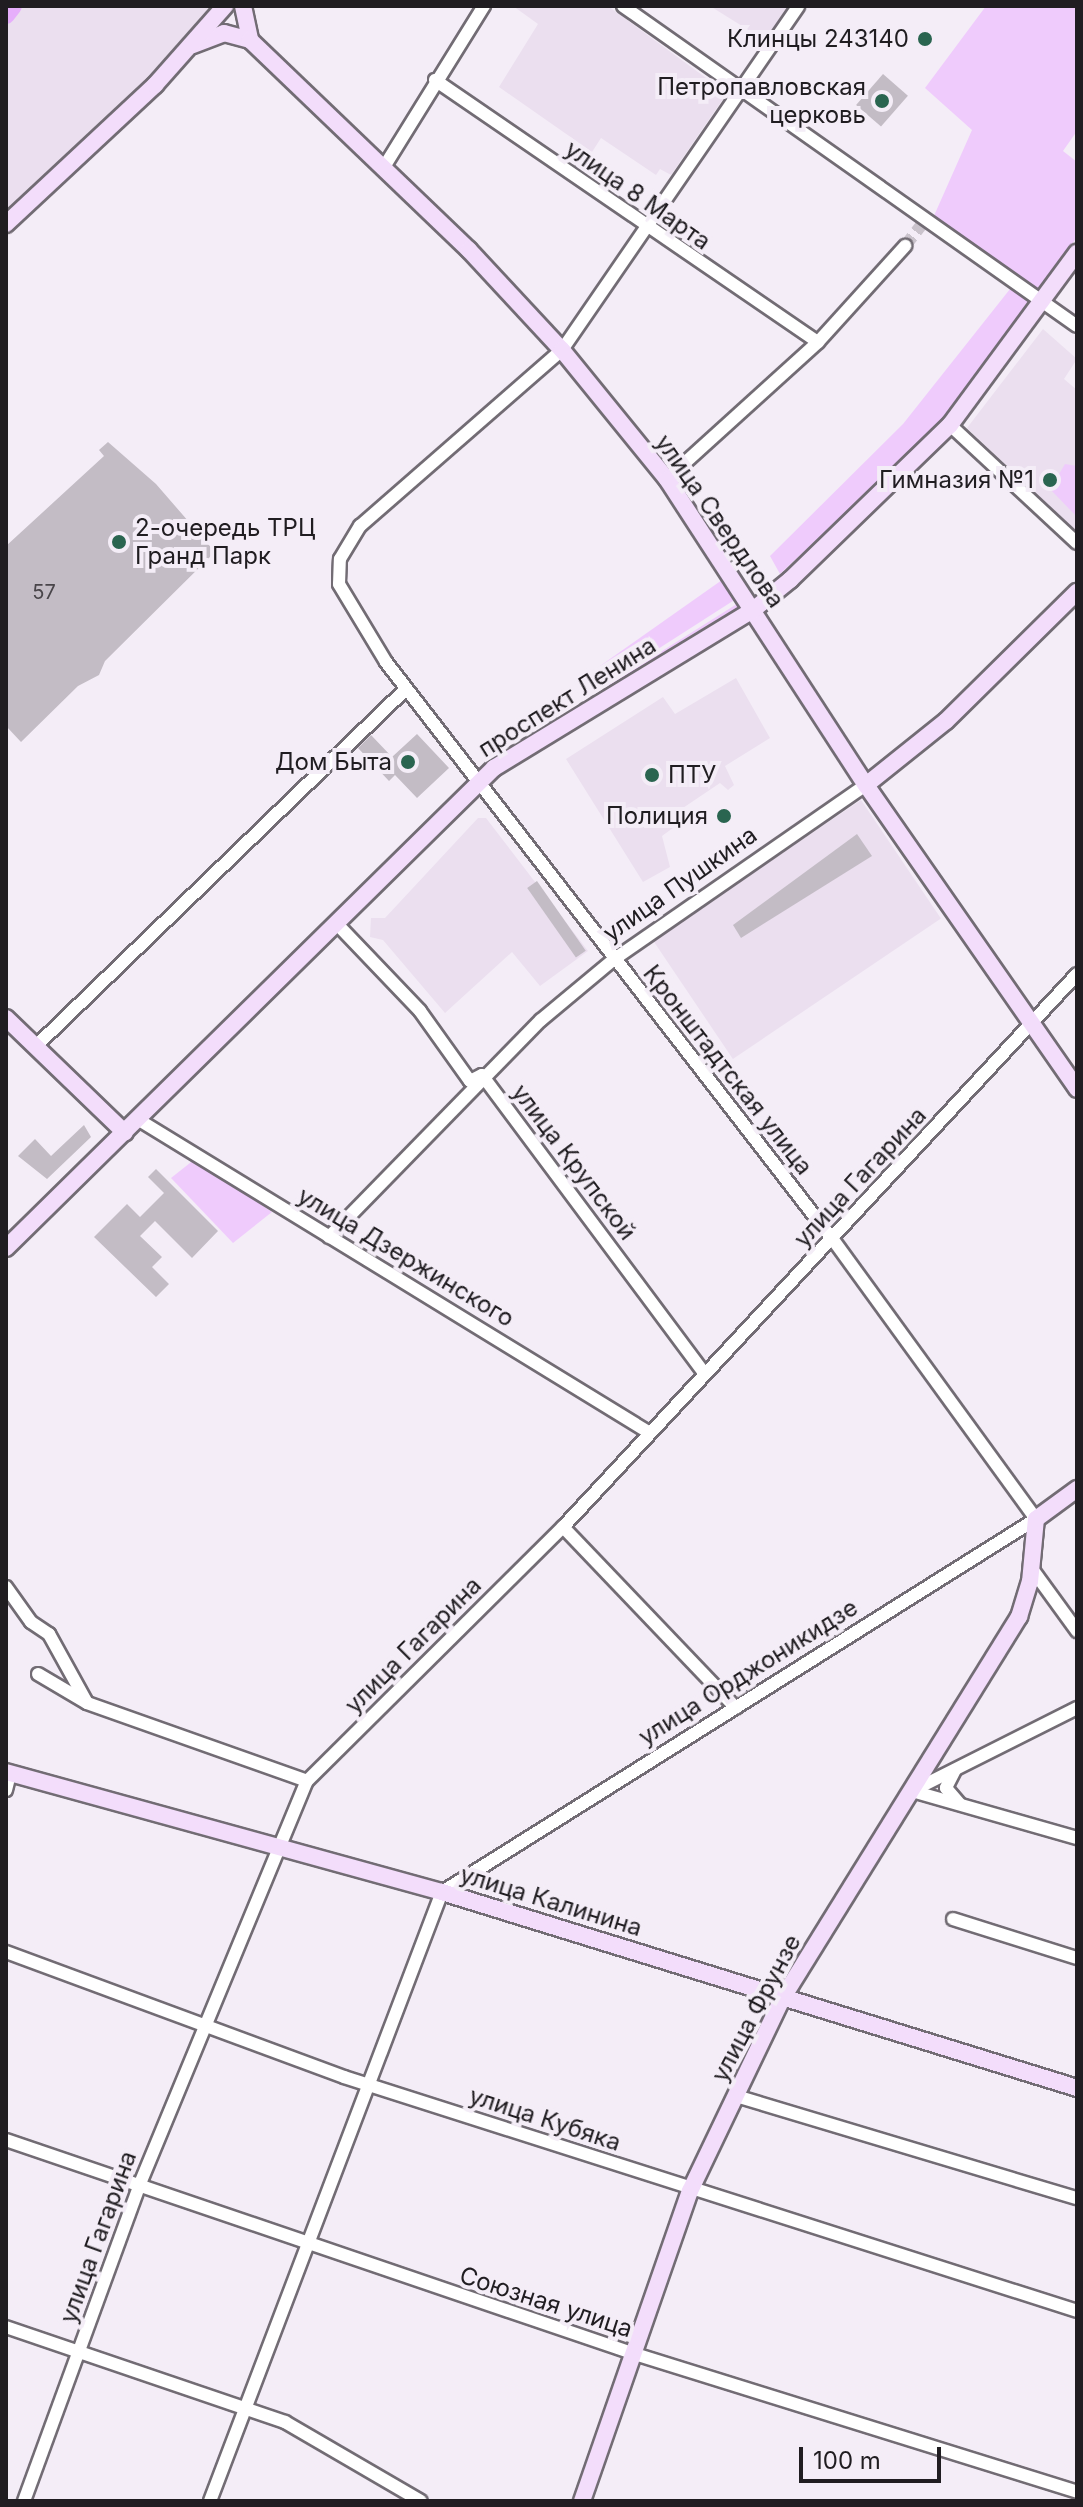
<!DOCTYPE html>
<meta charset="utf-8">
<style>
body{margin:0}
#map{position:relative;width:1083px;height:2507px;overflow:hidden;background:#f4edf7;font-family:Inter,sans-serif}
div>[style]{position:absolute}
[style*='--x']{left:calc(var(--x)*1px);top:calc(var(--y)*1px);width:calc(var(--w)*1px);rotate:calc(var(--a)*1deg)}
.built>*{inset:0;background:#ebdfef;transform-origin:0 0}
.green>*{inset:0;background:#efcbfc}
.river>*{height:18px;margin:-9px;padding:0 9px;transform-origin:9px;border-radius:9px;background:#e6aefb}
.building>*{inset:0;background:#c3bcc5;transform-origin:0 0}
.minor-tunnel>*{height:12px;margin-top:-6px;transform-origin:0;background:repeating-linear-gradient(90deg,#cac3cc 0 12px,transparent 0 18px)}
.roads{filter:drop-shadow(2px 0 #726c74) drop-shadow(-2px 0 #726c74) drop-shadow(0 2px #726c74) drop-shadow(0 -2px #726c74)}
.minor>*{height:12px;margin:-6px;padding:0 6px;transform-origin:6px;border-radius:6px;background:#fff}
.major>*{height:16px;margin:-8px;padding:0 8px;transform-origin:8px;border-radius:8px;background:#f3ddfb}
.dots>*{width:22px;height:22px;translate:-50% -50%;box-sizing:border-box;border:4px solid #f4edf7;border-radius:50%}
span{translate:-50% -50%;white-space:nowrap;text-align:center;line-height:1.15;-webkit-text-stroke:8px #f4edf7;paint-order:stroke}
.number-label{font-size:20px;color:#49454a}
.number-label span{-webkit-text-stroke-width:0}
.poi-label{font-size:24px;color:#201d21}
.right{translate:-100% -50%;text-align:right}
.left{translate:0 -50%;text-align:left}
.street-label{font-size:24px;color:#201d21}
.frame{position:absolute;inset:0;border:8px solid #201d21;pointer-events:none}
.scale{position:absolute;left:799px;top:2447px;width:142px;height:36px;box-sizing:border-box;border:4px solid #201d21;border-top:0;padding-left:10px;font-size:24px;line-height:28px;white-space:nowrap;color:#201d21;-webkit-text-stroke:6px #f4edf7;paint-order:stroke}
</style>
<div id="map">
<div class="built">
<i style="clip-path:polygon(6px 6px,213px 6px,149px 86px,6px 217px)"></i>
<i style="clip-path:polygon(513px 6px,608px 6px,717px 86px,723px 99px,671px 175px,660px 169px,656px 175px,601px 138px,592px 152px,499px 87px,538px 24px)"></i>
<i style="clip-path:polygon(710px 6px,789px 6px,766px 41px)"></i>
<i style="clip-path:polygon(1043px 329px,1077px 359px,1064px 379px,1077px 390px,1077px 532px,967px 428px)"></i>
<i style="clip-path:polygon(736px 678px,770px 738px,725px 766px,734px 785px,728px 790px,720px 783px,677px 812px,681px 822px,662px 836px,670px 867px,643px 882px,566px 759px,663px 697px,675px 714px)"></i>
<i style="left:861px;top:800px;width:143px;height:251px;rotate:56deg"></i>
<i style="clip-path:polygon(478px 818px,486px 818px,588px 951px,540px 986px,512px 952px,445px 1013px,383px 940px,370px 937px,371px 918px,385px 918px)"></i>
</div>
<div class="green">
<i style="clip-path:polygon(986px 6px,1077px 8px,1077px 131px,1063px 151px,1077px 162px,1077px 237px,1039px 290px,933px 218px,972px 130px,925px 88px)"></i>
<i style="clip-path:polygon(1014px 284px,1034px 296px,941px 423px,780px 574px,770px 556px,903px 424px)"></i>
<i style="clip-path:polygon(1065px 464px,1077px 466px,1077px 517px,1050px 489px)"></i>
<i style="clip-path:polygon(722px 580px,736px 599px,608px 681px,600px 666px)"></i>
<i style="clip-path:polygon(740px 602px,743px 607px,613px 692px,608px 685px)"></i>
<i style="clip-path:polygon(195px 1159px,272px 1212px,233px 1243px,171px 1178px)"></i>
</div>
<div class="river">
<i style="--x:6;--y:15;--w:11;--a:-52"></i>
</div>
<div class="building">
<i style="left:883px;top:74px;width:33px;height:41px;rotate:41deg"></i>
<i style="clip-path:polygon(108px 442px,156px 484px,215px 552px,105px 661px,99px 675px,78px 686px,21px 742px,6px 726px,6px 546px,104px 456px,99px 450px)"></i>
<i style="clip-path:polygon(417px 734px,449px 768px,417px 798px,395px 775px,389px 781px,358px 748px,371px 735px,392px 757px)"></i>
<i style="clip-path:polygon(857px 834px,872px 856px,741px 938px,733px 925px)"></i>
<i style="left:537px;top:881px;width:85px;height:12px;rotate:55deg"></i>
<i style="clip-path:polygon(84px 1125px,91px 1137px,47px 1179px,18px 1156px,35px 1139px,51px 1156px)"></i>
<i style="clip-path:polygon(156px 1169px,218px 1231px,192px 1258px,155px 1221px,140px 1236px,162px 1257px,152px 1267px,169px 1284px,156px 1297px,94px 1237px,127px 1204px,140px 1217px,164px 1193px,148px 1177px)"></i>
</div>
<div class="minor-tunnel">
<i style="--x:905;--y:246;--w:33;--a:-52"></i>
</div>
<div class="roads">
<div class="minor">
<i style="--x:623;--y:6;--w:555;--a:35.18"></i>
<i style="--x:435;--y:80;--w:464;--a:34.4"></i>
<i style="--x:384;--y:167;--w:190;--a:-58.2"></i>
<i style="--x:950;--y:425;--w:173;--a:42.9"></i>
<i style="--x:667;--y:479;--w:204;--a:-42.2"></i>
<i style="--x:818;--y:342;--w:130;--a:-47.8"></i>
<i style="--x:337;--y:924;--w:120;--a:46.3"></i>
<i style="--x:420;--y:1011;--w:86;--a:54.5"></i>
<i style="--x:470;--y:1081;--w:13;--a:-27"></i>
<i style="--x:482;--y:1075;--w:373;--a:53.3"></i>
<i style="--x:36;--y:1046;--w:514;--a:-43.98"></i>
<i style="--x:139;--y:1120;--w:599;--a:31.49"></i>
<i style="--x:329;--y:1237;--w:303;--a:-45.7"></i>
<i style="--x:541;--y:1020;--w:94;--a:-39.8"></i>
<i style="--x:613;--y:960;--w:308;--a:-34.7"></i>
<i style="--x:563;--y:1527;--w:250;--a:46.3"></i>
<i style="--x:1032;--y:1569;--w:77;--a:54"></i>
<i style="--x:6;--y:1587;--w:43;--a:54.5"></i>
<i style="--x:31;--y:1622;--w:22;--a:34"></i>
<i style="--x:49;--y:1634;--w:77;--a:61.1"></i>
<i style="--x:38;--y:1674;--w:57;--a:30.6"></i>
<i style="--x:87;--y:1703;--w:233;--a:19.5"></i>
<i style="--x:955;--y:1770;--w:20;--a:117"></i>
<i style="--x:946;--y:1788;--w:21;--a:49"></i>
<i style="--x:6;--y:1790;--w:16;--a:-76"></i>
<i style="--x:912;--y:1791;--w:185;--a:-26.7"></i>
<i style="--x:912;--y:1791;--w:172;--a:15.9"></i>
<i style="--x:953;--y:1919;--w:130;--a:17.5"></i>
<i style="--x:6;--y:1952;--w:360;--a:20.3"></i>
<i style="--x:344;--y:2077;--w:769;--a:17.7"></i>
<i style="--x:736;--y:2096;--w:356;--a:16.7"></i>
<i style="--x:6;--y:2140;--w:664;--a:18.79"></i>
<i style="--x:635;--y:2354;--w:463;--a:17.3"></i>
<i style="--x:6;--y:2327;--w:295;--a:18.8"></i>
<i style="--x:285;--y:2422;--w:157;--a:30.2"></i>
<i style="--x:24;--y:2501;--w:335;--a:-69.9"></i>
<i style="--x:139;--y:2186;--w:438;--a:-67.5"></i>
<i style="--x:307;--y:1781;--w:361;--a:-44.8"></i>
<i style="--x:563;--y:1527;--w:755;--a:-47.09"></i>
<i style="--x:210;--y:2501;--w:652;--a:-69.15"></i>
<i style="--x:442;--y:1892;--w:701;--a:-32.13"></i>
<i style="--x:1036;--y:1519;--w:345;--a:-126"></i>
<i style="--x:833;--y:1240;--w:731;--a:-127.72"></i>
<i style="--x:386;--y:662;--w:91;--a:-121.1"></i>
<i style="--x:339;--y:584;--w:25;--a:-88"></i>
<i style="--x:340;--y:559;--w:39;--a:-59"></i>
<i style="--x:360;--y:526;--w:268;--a:-41.1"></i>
<i style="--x:562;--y:350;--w:417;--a:-55.5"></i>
</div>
<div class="major">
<i style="--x:243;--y:6;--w:35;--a:78"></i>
<i style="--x:193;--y:45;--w:33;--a:-21"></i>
<i style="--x:224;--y:33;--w:27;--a:15"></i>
<i style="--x:250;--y:40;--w:303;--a:43.8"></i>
<i style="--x:469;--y:250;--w:137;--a:47.1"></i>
<i style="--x:562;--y:350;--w:166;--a:50.9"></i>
<i style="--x:667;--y:479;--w:365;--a:57"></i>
<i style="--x:866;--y:785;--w:370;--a:55.2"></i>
<i style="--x:6;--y:224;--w:204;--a:-43"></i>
<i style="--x:155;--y:85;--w:106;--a:-48.5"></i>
<i style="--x:866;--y:785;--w:102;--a:-38.7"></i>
<i style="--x:946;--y:721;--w:184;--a:-44.6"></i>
<i style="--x:6;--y:1018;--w:165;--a:44"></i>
<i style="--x:6;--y:1248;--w:685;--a:-44.53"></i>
<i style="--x:494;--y:768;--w:303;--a:-31.4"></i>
<i style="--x:753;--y:610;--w:48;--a:-39"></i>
<i style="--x:790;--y:580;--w:223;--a:-44.1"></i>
<i style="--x:950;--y:425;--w:214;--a:-53.6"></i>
<i style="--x:6;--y:1772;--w:452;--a:15.4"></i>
<i style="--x:442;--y:1892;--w:665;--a:17.15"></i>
<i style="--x:582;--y:2501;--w:328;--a:-70.8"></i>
<i style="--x:690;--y:2191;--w:213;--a:-64.4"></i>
<i style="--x:782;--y:1999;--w:450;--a:-58.2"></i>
<i style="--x:1019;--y:1617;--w:37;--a:-73"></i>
<i style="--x:1030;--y:1582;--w:63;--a:-84.6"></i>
<i style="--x:1036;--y:1519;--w:51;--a:-36.2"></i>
</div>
</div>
<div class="dots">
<i style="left:925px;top:39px;background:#2a6550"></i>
<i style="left:882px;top:101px;background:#2a6550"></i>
<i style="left:1050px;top:480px;background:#2a6550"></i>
<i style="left:119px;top:542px;background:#2a6550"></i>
<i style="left:408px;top:762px;background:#2a6550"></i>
<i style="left:652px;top:775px;background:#2a6550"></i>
<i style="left:724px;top:816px;background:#2a6550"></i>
</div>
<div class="number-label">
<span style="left:44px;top:592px">57</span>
</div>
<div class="poi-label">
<span class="right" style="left:909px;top:39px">Клинцы 243140</span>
<span class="right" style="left:866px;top:101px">Петропавловская<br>церковь</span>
<span class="right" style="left:1034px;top:480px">Гимназия №1</span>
<span class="left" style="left:135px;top:542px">2-очередь ТРЦ<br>Гранд Парк</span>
<span class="right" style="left:392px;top:762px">Дом Быта</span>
<span class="left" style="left:668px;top:775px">ПТУ</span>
<span class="right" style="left:708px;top:816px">Полиция</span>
</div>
<div class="street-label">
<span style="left:638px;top:195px;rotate:35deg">улица 8 Марта</span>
<span style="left:720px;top:521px;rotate:55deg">улица Свердлова</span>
<span style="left:567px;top:697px;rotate:-32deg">проспект Ленина</span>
<span style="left:680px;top:884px;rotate:-35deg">улица Пушкина</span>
<span style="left:728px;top:1070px;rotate:52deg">Кронштадтская улица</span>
<span style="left:574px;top:1162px;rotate:53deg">улица Крупской</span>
<span style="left:860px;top:1177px;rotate:-47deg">улица Гагарина</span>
<span style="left:406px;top:1257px;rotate:31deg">улица Дзержинского</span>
<span style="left:413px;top:1645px;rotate:-45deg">улица Гагарина</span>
<span style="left:748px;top:1672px;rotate:-32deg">улица Орджоникидзе</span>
<span style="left:551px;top:1901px;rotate:17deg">улица Калинина</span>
<span style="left:756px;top:2008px;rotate:-62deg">улица Фрунзе</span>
<span style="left:545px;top:2119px;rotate:18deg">улица Кубяка</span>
<span style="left:98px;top:2237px;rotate:-70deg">улица Гагарина</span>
<span style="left:546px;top:2302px;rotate:18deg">Союзная улица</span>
</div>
<div class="frame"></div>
<div class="scale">100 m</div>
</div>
